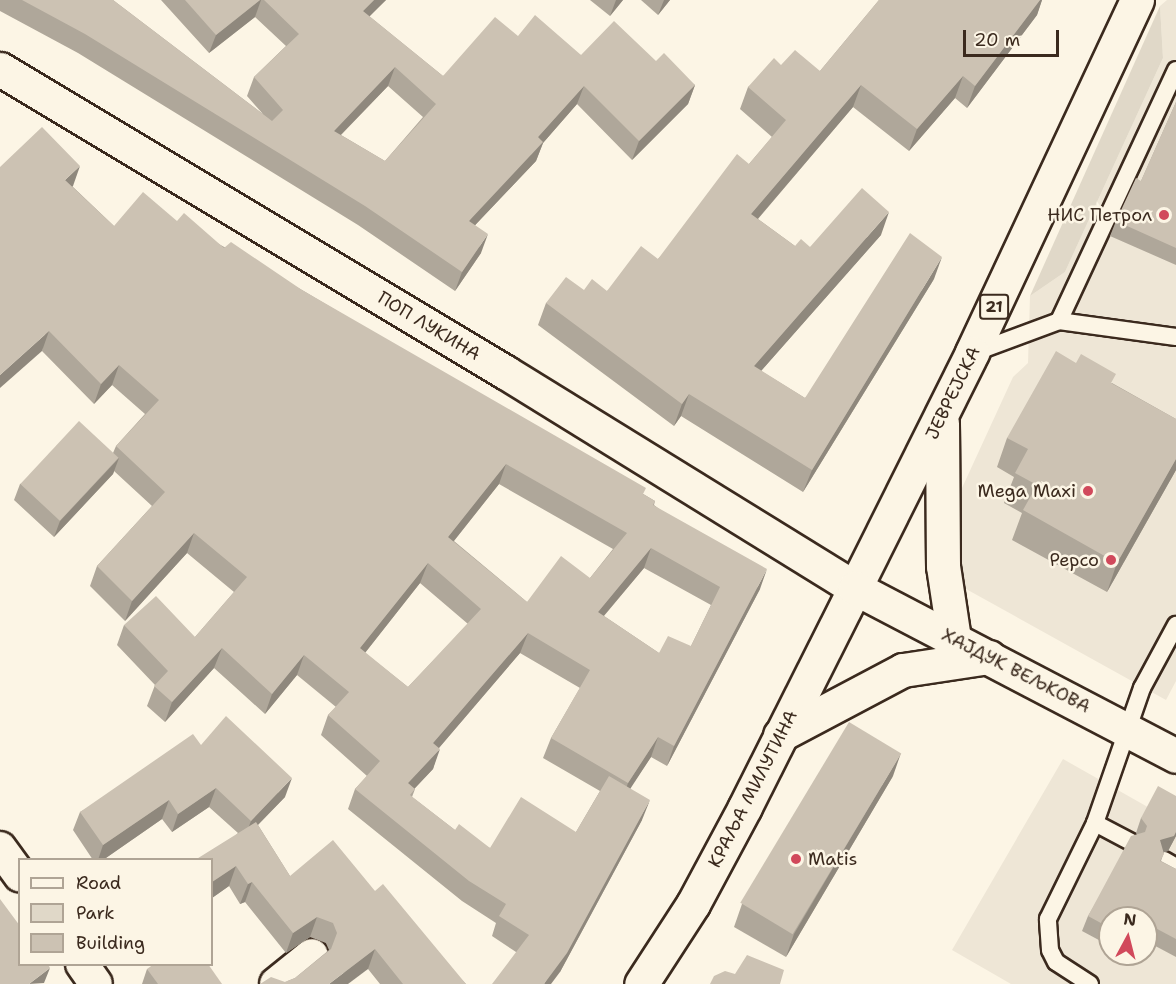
<!DOCTYPE html>
<meta charset="utf-8">
<style>
body{margin:0}
#map{position:relative;width:1176px;height:984px;overflow:hidden;background:#fcf5e5;font-family:"Shantell Sans",sans-serif}
div>[style]{position:absolute}
[style*='--x']{left:calc(var(--x)*1px);top:calc(var(--y)*1px);width:calc(var(--w)*1px);rotate:calc(var(--a)*1deg)}
.built>*{inset:0;background:#eee6d6}
.green>*{inset:0;background:#e0d8c8}
.roads{filter:drop-shadow(2px 0 #3b2a1e) drop-shadow(-2px 0 #3b2a1e) drop-shadow(0 2px #3b2a1e) drop-shadow(0 -2px #3b2a1e)}
.lane>*{height:16px;margin:-8px;padding:0 8px;transform-origin:8px;border-radius:8px;background:#fcf5e5}
.street>*{height:32px;margin:-16px;padding:0 16px;transform-origin:16px;border-radius:16px;background:#fcf5e5}
.secondary>*{height:33px;margin:-16.5px;padding:0 16.5px;transform-origin:16.5px;border-radius:16.5px;background:#fcf5e5}
.primary>*{height:33px;margin:-16.5px;padding:0 16.5px;transform-origin:16.5px;border-radius:16.5px;background:#fcf5e5}
.wall>*{inset:0;background:#afa79a}
.shaded-wall>*{inset:0;background:#8f887d}
.building>*{inset:0;background:#ccc2b3;transform-origin:0 0}
.dots>*{width:16px;height:16px;translate:-50% -50%;box-sizing:border-box;border:3px solid #fcf5e5;border-radius:50%}
span{translate:-50% -50%;white-space:nowrap;text-align:center;line-height:1.15;-webkit-text-stroke:5px #fcf5e5;paint-order:stroke}
.shield-label span{padding:2px 4px;background:#fcf5e5;border:2px solid;border-radius:4px;-webkit-text-stroke-width:0}
.shield-label{font-size:16px;color:#3b2a1e;font-weight:700}
.poi-label{font-size:18px;color:#3b2a1e}
.right{translate:-100% -50%;text-align:right}
.left{translate:0 -50%;text-align:left}
.street-label{font-size:18px;color:#3b2a1e}
.legend{position:absolute;left:18px;top:858px;width:195px;height:108px;box-sizing:border-box;background:#fcf5e5;border:2px solid #afa495;margin:0;padding:8px 10px;list-style:none;font-size:18px;color:#3b2a1e}
.legend li{display:flex;align-items:center;gap:12px;height:30px}
.legend b{width:30px;border:2px solid #afa495}
.north{position:absolute;left:1098px;top:906px;width:60px;height:60px;box-sizing:border-box;background:#fcf5e5;border:2px solid #afa495;border-radius:50%;rotate:7deg;font-size:16px;font-weight:700;line-height:24px;text-align:center;color:#3b2a1e}
.north::after{content:'';display:block;margin:auto;width:21px;height:27px;background:#d1495b;clip-path:polygon(50% 0,100% 100%,50% 72%,0 100%)}
.scale{position:absolute;left:963px;top:30px;width:96px;height:27px;box-sizing:border-box;border:3px solid #3b2a1e;border-top:0;padding-left:8px;font-size:18px;line-height:21px;white-space:nowrap;color:#3b2a1e;-webkit-text-stroke:4px #fcf5e5;paint-order:stroke}
</style>
<div id="map">
<div class="built">
<i style="clip-path:polygon(1167px 0,1176px 0,1176px 681px,1166px 700px,957px 584px,962px 488px,1013px 377px,1028px 363px,1030px 296px,1065px 272px,1163px 58px,1160px 6px)"></i>
<i style="clip-path:polygon(evenodd,1063px 759px,1176px 823px,1176px 984px,1011px 984px,952px 950px,1063px 759px,1110px 918px,1146px 918px,1146px 954px,1110px 954px,1110px 918px)"></i>
</div>
<div class="green">
<i style="clip-path:polygon(1160px 6px,1163px 58px,1065px 272px,1030px 296px)"></i>
</div>
<div class="roads">
<div class="lane">
<i style="--x:1059;--y:321;--w:118;--a:7.8"></i>
<i style="--x:973;--y:353;--w:92;--a:-20.4"></i>
<i style="--x:1059;--y:321;--w:277;--a:-65"></i>
<i style="--x:1095;--y:823;--w:41;--a:27.8"></i>
<i style="--x:1164;--y:860;--w:14;--a:30"></i>
<i style="--x:1090;--y:984;--w:40;--a:-147.1"></i>
<i style="--x:1056;--y:962;--w:13;--a:-117"></i>
<i style="--x:1050;--y:950;--w:31;--a:-94"></i>
<i style="--x:1048;--y:919;--w:107;--a:-63.9"></i>
<i style="--x:1095;--y:823;--w:143;--a:-70.8"></i>
<i style="--x:1142;--y:688;--w:72;--a:-61.6"></i>
</div>
<div class="street">
<i style="--x:0;--y:848;--w:34;--a:54"></i>
<i style="--x:82;--y:964;--w:24;--a:55"></i>
<i style="--x:276;--y:984;--w:46;--a:-38.9"></i>
</div>
<div class="secondary">
<i style="--x:0;--y:69;--w:589;--a:30.96"></i>
<i style="--x:505;--y:372;--w:411;--a:31.7"></i>
<i style="--x:855;--y:588;--w:245;--a:116.7"></i>
<i style="--x:745;--y:807;--w:110;--a:118.2"></i>
<i style="--x:693;--y:904;--w:95;--a:123"></i>
</div>
<div class="primary">
<i style="--x:1137;--y:0;--w:390;--a:115.1"></i>
<i style="--x:972;--y:353;--w:263;--a:116.5"></i>
<i style="--x:855;--y:588;--w:362;--a:27.6"></i>
<i style="--x:942;--y:423;--w:143;--a:89.6"></i>
<i style="--x:943;--y:566;--w:74;--a:81.4"></i>
<i style="--x:780;--y:735;--w:139;--a:-27.9"></i>
<i style="--x:903;--y:670;--w:87;--a:-8.6"></i>
</div>
</div>
<div class="wall">
<i style="clip-path:polygon(evenodd,0 0,113px 0,263px 114px,247px 96px,254px 77px,286px 46px,255px 17px,209px 53px,161px 0,386px 0,369px 16px,443px 76px,518px 36px,581px 55px,656px 61px,695px 85px,688px 104px,632px 160px,577px 104px,543px 143px,536px 161px,475px 225px,481px 253px,455px 291px,358px 225px,78px 53px,0 11px,0 0,388px 86px,423px 117px,385px 161px,341px 135px,388px 86px)"></i>
<i style="clip-path:polygon(590px 0,623px 0,610px 16px)"></i>
<i style="clip-path:polygon(641px 0,670px 0,658px 15px)"></i>
<i style="clip-path:polygon(879px 0,1042px 0,1037px 15px,967px 108px,955px 98px,909px 151px,853px 107px,758px 219px,795px 246px,810px 247px,881px 235px,761px 371px,805px 398px,934px 279px,803px 492px,681px 416px,674px 426px,538px 325px,546px 303px,584px 290px,607px 291px,658px 259px,749px 164px,772px 137px,740px 109px,748px 87px,781px 65px,820px 71px)"></i>
<i style="clip-path:polygon(1176px 102px,1176px 265px,1110px 236px,1116px 221px,1141px 181px)"></i>
<i style="clip-path:polygon(evenodd,72px 186px,114px 226px,177px 221px,302px 290px,655px 501px,654px 505px,760px 589px,667px 766px,651px 757px,630px 788px,642px 820px,560px 972px,516px 952px,492px 936px,496px 923px,462px 901px,348px 809px,355px 789px,367px 776px,321px 735px,328px 715px,336px 707px,297px 675px,265px 714px,214px 668px,165px 722px,147px 706px,155px 685px,117px 645px,124px 625px,195px 637px,234px 592px,187px 553px,125px 621px,90px 586px,97px 566px,152px 506px,114px 471px,113px 474px,54px 537px,14px 500px,20px 484px,113px 453px,116px 446px,145px 414px,112px 385px,94px 404px,42px 351px,72px 186px,499px 484px,613px 549px,590px 578px,527px 602px,454px 541px,499px 484px,72px 186px,644px 568px,711px 605px,691px 646px,659px 653px,604px 616px,644px 568px,72px 186px,420px 583px,468px 624px,408px 687px,365px 653px,420px 583px,72px 186px,520px 653px,580px 688px,551px 738px,543px 758px,600px 791px,576px 832px,490px 848px,455px 830px,412px 797px,415px 789px,414px 789px,433px 769px,439px 748px,520px 653px)"></i>
<i style="clip-path:polygon(1112px 383px,1176px 419px,1176px 470px,1107px 592px,1012px 540px,1022px 513px,1004px 503px,1014px 477px,997px 467px,1007px 438px)"></i>
<i style="clip-path:polygon(201px 745px,285px 797px,258px 825px,290px 876px,375px 891px,466px 984px,380px 984px,368px 969px,285px 982px,295px 978px,329px 950px,326px 943px,310px 937px,286px 953px,245px 902px,240px 904px,229px 886px,212px 898px,212px 860px,238px 833px,209px 807px,172px 832px,162px 819px,103px 860px,93px 860px,73px 830px,80px 812px)"></i>
<i style="clip-path:polygon(893px 776px,786px 957px,734px 927px,742px 904px)"></i>
<i style="clip-path:polygon(1176px 796px,1176px 836px,1168px 851px,1164px 852px,1161px 861px,1176px 869px,1176px 957px,1146px 941px,1146px 918px,1110px 918px,1110px 946px,1082px 931px,1088px 916px,1137px 835px,1136px 833px,1141px 818px)"></i>
<i style="clip-path:polygon(147px 969px,222px 984px,142px 984px)"></i>
</div>
<div class="shaded-wall">
<i style="clip-path:polygon(260px 0,261px 0,255px 17px,209px 53px,216px 35px)"></i>
<i style="clip-path:polygon(374px 0,386px 0,356px 30px,363px 11px)"></i>
<i style="clip-path:polygon(616px 0,623px 0,610px 16px)"></i>
<i style="clip-path:polygon(664px 0,670px 0,658px 15px)"></i>
<i style="clip-path:polygon(1040px 0,1042px 0,1037px 15px,967px 108px,975px 86px)"></i>
<i style="clip-path:polygon(395px 67px,388px 86px,327px 149px,334px 131px)"></i>
<i style="clip-path:polygon(963px 76px,955px 98px,909px 151px,917px 129px)"></i>
<i style="clip-path:polygon(695px 85px,688px 104px,632px 160px,639px 141px)"></i>
<i style="clip-path:polygon(861px 85px,853px 107px,743px 236px,751px 214px)"></i>
<i style="clip-path:polygon(584px 86px,577px 104px,543px 143px,536px 161px,462px 239px,469px 221px,538px 137px)"></i>
<i style="clip-path:polygon(80px 166px,73px 186px,58px 200px,65px 180px)"></i>
<i style="clip-path:polygon(889px 212px,881px 235px,746px 388px,754px 366px)"></i>
<i style="clip-path:polygon(488px 234px,481px 253px,455px 291px,462px 272px)"></i>
<i style="clip-path:polygon(942px 257px,934px 279px,803px 492px,812px 470px)"></i>
<i style="clip-path:polygon(49px 331px,42px 351px,0 388px,0 375px)"></i>
<i style="clip-path:polygon(119px 365px,112px 385px,94px 404px,101px 384px)"></i>
<i style="clip-path:polygon(689px 394px,681px 416px,674px 426px,682px 404px)"></i>
<i style="clip-path:polygon(119px 458px,113px 474px,54px 537px,60px 521px)"></i>
<i style="clip-path:polygon(1176px 459px,1176px 470px,1107px 592px,1117px 563px)"></i>
<i style="clip-path:polygon(506px 464px,499px 484px,441px 557px,448px 537px)"></i>
<i style="clip-path:polygon(194px 533px,187px 553px,125px 621px,132px 601px)"></i>
<i style="clip-path:polygon(651px 548px,644px 568px,590px 632px,598px 612px)"></i>
<i style="clip-path:polygon(428px 563px,420px 583px,353px 668px,360px 648px)"></i>
<i style="clip-path:polygon(767px 569px,760px 589px,667px 766px,674px 746px)"></i>
<i style="clip-path:polygon(528px 633px,520px 653px,426px 763px,433px 743px)"></i>
<i style="clip-path:polygon(222px 648px,214px 668px,165px 722px,172px 702px)"></i>
<i style="clip-path:polygon(304px 655px,297px 675px,265px 714px,272px 694px)"></i>
<i style="clip-path:polygon(658px 737px,651px 757px,621px 803px,628px 783px)"></i>
<i style="clip-path:polygon(440px 749px,433px 769px,401px 803px,408px 783px)"></i>
<i style="clip-path:polygon(901px 753px,893px 776px,786px 957px,794px 934px)"></i>
<i style="clip-path:polygon(292px 778px,285px 797px,244px 839px,251px 821px)"></i>
<i style="clip-path:polygon(216px 788px,209px 807px,172px 832px,178px 814px)"></i>
<i style="clip-path:polygon(169px 800px,162px 819px,103px 860px,98px 860px,103px 845px)"></i>
<i style="clip-path:polygon(650px 800px,642px 820px,560px 972px,551px 984px,544px 984px)"></i>
<i style="clip-path:polygon(1176px 832px,1176px 836px,1168px 851px,1155px 855px,1160px 840px)"></i>
<i style="clip-path:polygon(236px 866px,229px 886px,212px 898px,212px 882px)"></i>
<i style="clip-path:polygon(252px 882px,245px 902px,240px 904px,248px 884px)"></i>
<i style="clip-path:polygon(317px 917px,310px 937px,286px 953px,293px 933px)"></i>
<i style="clip-path:polygon(375px 949px,368px 969px,348px 984px,329px 984px)"></i>
<i style="clip-path:polygon(50px 968px,44px 983px,29px 984px)"></i>
</div>
<div class="building">
<i style="clip-path:polygon(evenodd,22px 0,113px 0,272px 121px,283px 110px,254px 77px,299px 34px,264px 0,374px 0,363px 11px,443px 76px,495px 17px,518px 36px,535px 15px,581px 55px,614px 21px,656px 61px,664px 53px,695px 85px,639px 141px,584px 86px,538px 137px,543px 142px,469px 221px,488px 234px,462px 272px,365px 206px,85px 34px,22px 0,395px 67px,436px 104px,385px 161px,334px 131px,395px 67px)"></i>
<i style="clip-path:polygon(185px 0,260px 0,216px 35px)"></i>
<i style="clip-path:polygon(879px 0,1040px 0,975px 86px,963px 76px,917px 129px,861px 85px,751px 214px,795px 246px,801px 239px,810px 247px,862px 188px,889px 212px,754px 366px,805px 398px,910px 233px,942px 257px,812px 470px,689px 394px,682px 404px,546px 303px,566px 277px,584px 290px,592px 279px,607px 291px,641px 246px,658px 259px,737px 154px,749px 164px,786px 120px,748px 87px,774px 58px,781px 65px,795px 50px,820px 71px)"></i>
<i style="clip-path:polygon(1176px 102px,1176px 248px,1116px 221px,1136px 178px,1141px 181px)"></i>
<i style="clip-path:polygon(evenodd,42px 127px,80px 166px,65px 180px,114px 226px,143px 192px,177px 221px,184px 213px,224px 248px,231px 242px,302px 290px,646px 488px,643px 494px,655px 501px,653px 505px,767px 569px,674px 746px,658px 737px,628px 783px,551px 738px,590px 670px,528px 633px,433px 743px,440px 749px,408px 783px,415px 789px,410px 795px,455px 830px,459px 824px,490px 848px,521px 797px,576px 832px,609px 776px,650px 800px,567px 953px,544px 984px,492px 984px,529px 935px,499px 916px,506px 904px,469px 881px,355px 789px,380px 761px,328px 715px,349px 692px,304px 655px,272px 694px,222px 648px,172px 702px,154px 686px,168px 671px,124px 625px,156px 596px,195px 637px,247px 577px,194px 533px,132px 601px,97px 566px,165px 492px,116px 446px,159px 400px,119px 365px,101px 384px,49px 331px,0 375px,0 167px,42px 127px,506px 464px,627px 533px,590px 578px,561px 556px,527px 602px,448px 537px,506px 464px,42px 127px,651px 548px,720px 587px,691px 646px,668px 636px,659px 653px,598px 612px,651px 548px,42px 127px,428px 563px,481px 609px,408px 687px,360px 648px,428px 563px)"></i>
<i style="clip-path:polygon(1056px 351px,1076px 363px,1081px 354px,1116px 374px,1111px 383px,1176px 419px,1176px 459px,1117px 563px,1023px 510px,1037px 485px,1015px 473px,1028px 449px,1007px 438px)"></i>
<i style="left:79px;top:421px;width:54px;height:86px;rotate:43deg"></i>
<i style="clip-path:polygon(226px 716px,292px 778px,251px 821px,216px 788px,178px 814px,169px 800px,103px 845px,80px 812px,193px 734px,201px 745px)"></i>
<i style="left:849px;top:722px;width:61px;height:211px;rotate:31deg"></i>
<i style="clip-path:polygon(1158px 786px,1176px 796px,1176px 832px,1174px 836px,1160px 840px,1164px 854px,1160px 861px,1176px 869px,1176px 939px,1146px 923px,1146px 918px,1137px 918px,1133px 915px,1131px 918px,1110px 918px,1110px 928px,1088px 916px,1131px 836px,1145px 832px,1147px 826px,1141px 818px)"></i>
<i style="clip-path:polygon(256px 822px,290px 876px,333px 840px,375px 891px,383px 884px,466px 984px,403px 984px,375px 949px,329px 984px,260px 984px,271px 977px,285px 982px,295px 978px,331px 949px,337px 933px,333px 923px,317px 917px,293px 933px,252px 882px,248px 884px,236px 866px,212px 882px,212px 860px,195px 860px)"></i>
<i style="clip-path:polygon(0 899px,20px 926px,20px 964px,48px 964px,50px 968px,29px 984px,0 984px)"></i>
<i style="clip-path:polygon(747px 955px,784px 970px,780px 984px,710px 984px,714px 976px,725px 971px,735px 974px)"></i>
<i style="clip-path:polygon(154px 964px,208px 964px,222px 984px,158px 984px,147px 969px)"></i>
</div>
<div class="dots">
<i style="left:1164px;top:215px;background:#d1495b"></i>
<i style="left:1088px;top:491px;background:#d1495b"></i>
<i style="left:1111px;top:560px;background:#d1495b"></i>
<i style="left:796px;top:859px;background:#d1495b"></i>
</div>
<div class="shield-label">
<span style="left:994px;top:307px">21</span>
</div>
<div class="poi-label">
<span class="right" style="left:1152px;top:215px">НИС Петрол</span>
<span class="right" style="left:1076px;top:491px">Mega Maxi</span>
<span class="right" style="left:1099px;top:560px">Pepco</span>
<span class="left" style="left:808px;top:859px">Matis</span>
</div>
<div class="street-label">
<span style="left:429px;top:326px;rotate:31deg">ПОП ЛУКИНА</span>
<span style="left:953px;top:393px;rotate:-64deg">ЈЕВРЕЈСКА</span>
<span style="left:1016px;top:671px;rotate:27deg">ХАЈДУК ВЕЉКОВА</span>
<span style="left:753px;top:789px;rotate:-63deg">КРАЉА МИЛУТИНА</span>
</div>
<ul class="legend">
<li><b style="height:8px;background:#fcf5e5"></b>Road</li>
<li><b style="height:16px;background:#e0d8c8"></b>Park</li>
<li><b style="height:16px;background:#ccc2b3"></b>Building</li>
</ul>
<div class="north">N</div>
<div class="scale">20 m</div>
</div>
